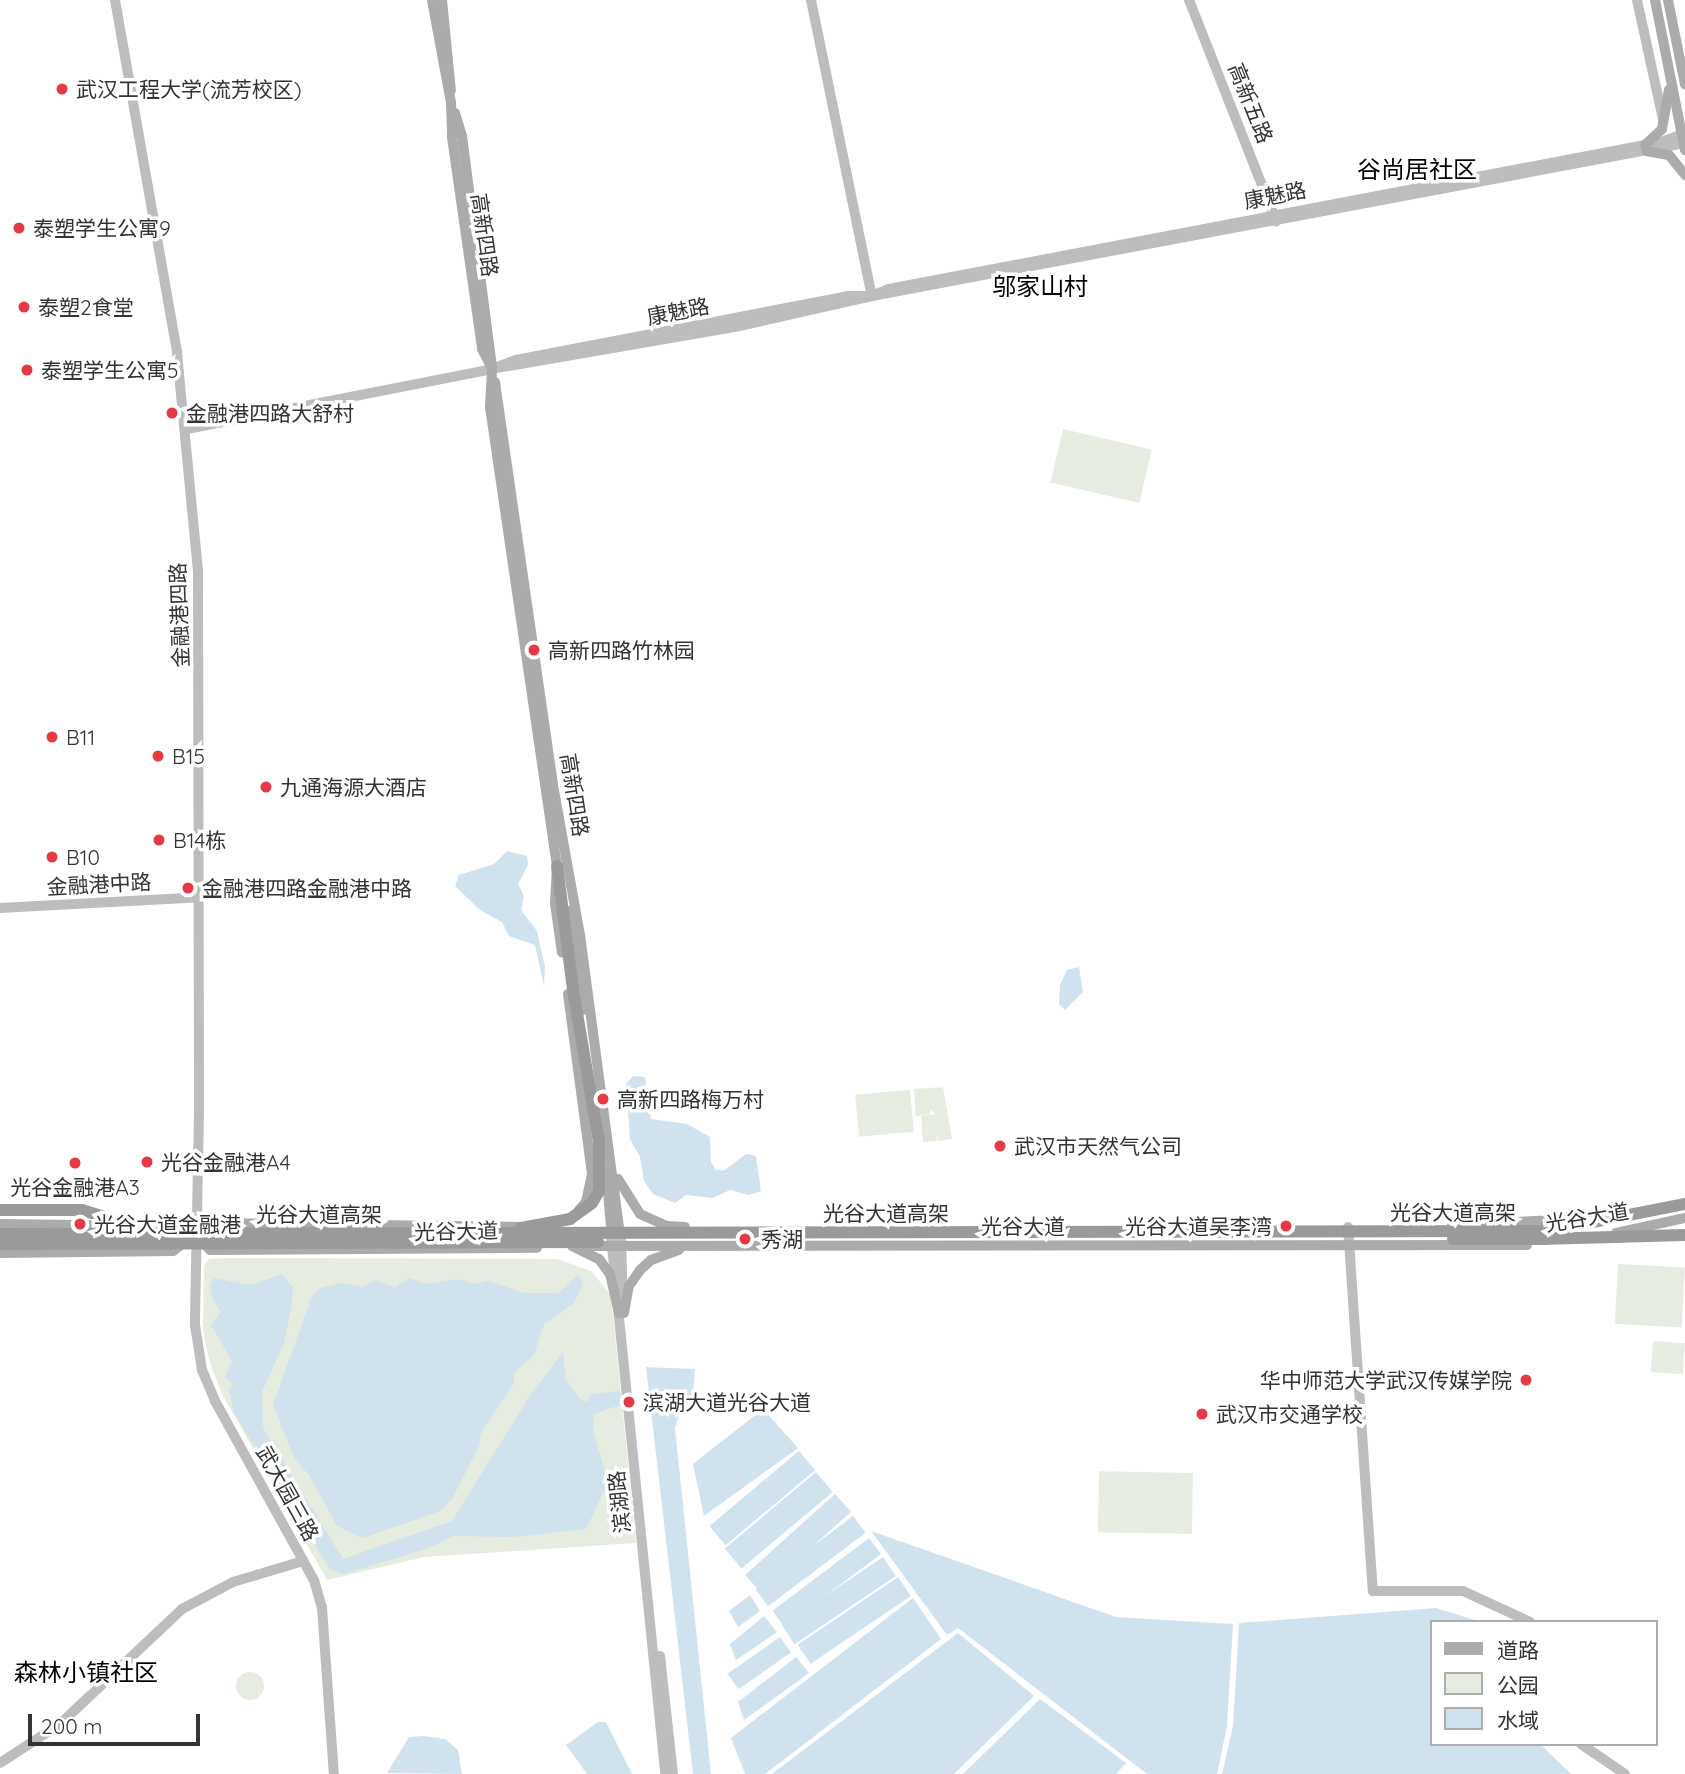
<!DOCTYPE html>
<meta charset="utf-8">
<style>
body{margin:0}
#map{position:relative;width:1685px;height:1774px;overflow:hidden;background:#fff;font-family:Quicksand,"Noto Sans SC",sans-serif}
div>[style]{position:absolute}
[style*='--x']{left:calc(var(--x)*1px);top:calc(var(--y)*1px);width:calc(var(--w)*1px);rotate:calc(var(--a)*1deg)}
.green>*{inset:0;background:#e6ecdf;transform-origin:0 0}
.round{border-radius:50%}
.water>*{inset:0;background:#cfe2ee;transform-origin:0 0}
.secondary>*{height:10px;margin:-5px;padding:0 5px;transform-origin:5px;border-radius:5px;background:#bdbdbd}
.primary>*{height:10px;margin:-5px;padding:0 5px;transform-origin:5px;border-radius:5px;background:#ababab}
.highway>*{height:12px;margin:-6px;padding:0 6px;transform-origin:6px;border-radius:6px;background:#9a9a9a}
.highway-bridge>*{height:12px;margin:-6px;padding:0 6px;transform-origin:6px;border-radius:6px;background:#9a9a9a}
.dots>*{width:19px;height:19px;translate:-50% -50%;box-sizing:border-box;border:4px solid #fff;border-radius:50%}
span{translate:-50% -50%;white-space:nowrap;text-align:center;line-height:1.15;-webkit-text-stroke:7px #fff;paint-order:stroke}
.poi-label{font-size:21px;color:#333}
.left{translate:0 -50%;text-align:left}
.right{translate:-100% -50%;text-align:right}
.street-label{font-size:21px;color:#333}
.quarter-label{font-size:24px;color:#000}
.legend{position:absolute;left:1430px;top:1620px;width:228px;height:126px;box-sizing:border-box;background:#fff;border:2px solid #adadad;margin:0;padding:9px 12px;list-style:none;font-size:21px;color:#333}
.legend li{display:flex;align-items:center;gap:14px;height:35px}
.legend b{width:35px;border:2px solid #adadad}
.scale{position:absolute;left:28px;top:1714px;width:172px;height:32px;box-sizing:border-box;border:4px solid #333;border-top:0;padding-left:9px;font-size:21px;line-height:24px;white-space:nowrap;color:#333;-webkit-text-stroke:5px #fff;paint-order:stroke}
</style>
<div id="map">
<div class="green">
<i style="left:1063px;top:429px;width:91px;height:55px;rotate:13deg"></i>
<i style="clip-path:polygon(943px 1087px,952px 1139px,938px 1141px,937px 1133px,937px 1141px,923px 1142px,921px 1116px,936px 1114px,930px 1110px,930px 1114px,916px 1116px,914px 1089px)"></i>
<i style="left:910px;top:1090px;width:42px;height:55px;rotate:85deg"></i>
<i style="clip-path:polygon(224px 1258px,557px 1259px,591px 1271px,611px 1295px,636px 1543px,424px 1557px,327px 1580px,221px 1392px,210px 1363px,203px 1330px,204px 1266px,209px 1259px)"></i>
<i style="left:1618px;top:1264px;width:67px;height:60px;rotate:3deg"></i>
<i style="left:1653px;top:1341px;width:32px;height:31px;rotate:4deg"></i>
<i style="left:1193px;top:1473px;width:61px;height:94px;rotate:91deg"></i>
<i class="round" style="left:236px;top:1672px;width:28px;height:28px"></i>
</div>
<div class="water">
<i style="clip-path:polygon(507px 851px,527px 856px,528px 865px,518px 884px,524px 896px,521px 910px,537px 931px,545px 967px,544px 986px,535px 945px,509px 936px,502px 922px,480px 910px,455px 886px,459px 875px,494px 864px)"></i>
<i style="clip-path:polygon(1079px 967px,1083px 992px,1065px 1010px,1059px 1004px,1060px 985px,1067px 970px)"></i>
<i style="clip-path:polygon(633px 1076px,645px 1077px,651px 1119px,687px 1124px,710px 1137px,711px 1162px,716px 1170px,725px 1170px,746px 1154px,756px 1156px,761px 1191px,749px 1195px,730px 1190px,713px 1198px,686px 1195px,675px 1203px,653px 1194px,644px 1181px,640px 1157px,630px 1139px,626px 1084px)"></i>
<i style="clip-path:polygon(282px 1274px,293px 1287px,291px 1308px,284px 1343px,262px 1392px,263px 1428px,343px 1559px,452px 1521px,531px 1394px,563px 1352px,566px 1380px,582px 1401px,588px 1401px,591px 1394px,620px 1391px,623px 1404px,594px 1414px,593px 1430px,608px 1483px,586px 1529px,514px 1537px,453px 1536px,429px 1548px,344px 1574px,330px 1569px,234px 1413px,229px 1390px,233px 1384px,225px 1377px,232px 1361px,211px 1325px,221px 1312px,212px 1298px,210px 1284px,214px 1278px,251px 1285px)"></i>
<i style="clip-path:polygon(578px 1275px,583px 1283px,574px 1303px,544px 1324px,534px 1355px,514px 1373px,514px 1383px,481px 1433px,479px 1446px,452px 1499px,440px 1511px,363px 1538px,337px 1526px,309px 1475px,294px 1458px,273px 1405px,312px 1296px,321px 1288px,341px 1283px,363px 1287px,374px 1280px,395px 1287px,410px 1278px,425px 1284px,457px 1279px,475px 1284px,488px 1281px,524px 1293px,558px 1293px)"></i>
<i style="clip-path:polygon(646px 1367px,695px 1369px,692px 1406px,679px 1414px,675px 1428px,711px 1774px,693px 1774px)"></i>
<i style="clip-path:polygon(763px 1409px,798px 1448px,704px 1516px,693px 1464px)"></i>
<i style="left:799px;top:1451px;width:25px;height:117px;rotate:50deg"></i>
<i style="left:816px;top:1472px;width:26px;height:119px;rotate:50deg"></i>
<i style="left:835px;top:1494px;width:24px;height:121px;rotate:48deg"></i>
<i style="left:853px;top:1516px;width:21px;height:122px;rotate:53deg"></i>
<i style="clip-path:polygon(871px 1531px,1116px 1617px,1233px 1624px,1227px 1726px,1217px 1774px,1147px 1774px,958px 1628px,947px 1635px)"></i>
<i style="left:869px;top:1538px;width:20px;height:121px;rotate:53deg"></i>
<i style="left:883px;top:1557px;width:23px;height:122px;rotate:56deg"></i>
<i style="left:898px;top:1577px;width:23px;height:121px;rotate:56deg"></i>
<i style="clip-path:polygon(750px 1595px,760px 1611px,738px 1627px,729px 1611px)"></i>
<i style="clip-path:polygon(913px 1598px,941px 1639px,765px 1774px,745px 1774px,731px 1738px)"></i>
<i style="clip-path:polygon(1436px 1608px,1481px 1622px,1431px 1622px,1431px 1744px,1540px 1744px,1571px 1774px,1222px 1774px,1233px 1726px,1239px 1623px)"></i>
<i style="clip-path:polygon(764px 1616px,777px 1632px,736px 1660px,730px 1644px)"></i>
<i style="clip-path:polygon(958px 1633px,1034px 1696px,954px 1774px,772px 1774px)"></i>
<i style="left:780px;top:1637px;width:19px;height:64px;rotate:55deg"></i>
<i style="clip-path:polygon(796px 1657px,809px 1673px,744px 1720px,738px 1702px)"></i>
<i style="clip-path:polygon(1040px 1699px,1126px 1763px,1116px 1774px,963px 1774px)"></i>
<i style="clip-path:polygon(598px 1722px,606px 1722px,632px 1774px,587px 1774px,566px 1745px)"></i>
<i style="clip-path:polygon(424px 1736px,445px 1739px,458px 1750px,462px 1774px,387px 1773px,409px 1737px)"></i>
</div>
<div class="secondary">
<i style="--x:115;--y:0;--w:358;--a:80"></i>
<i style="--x:177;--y:353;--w:219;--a:84.5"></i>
<i style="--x:198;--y:571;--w:541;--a:89.89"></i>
<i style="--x:199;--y:1112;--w:213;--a:91.1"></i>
<i style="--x:195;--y:1325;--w:46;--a:81.2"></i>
<i style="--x:202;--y:1370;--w:34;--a:67"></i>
<i style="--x:215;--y:1401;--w:205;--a:61.1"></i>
<i style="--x:314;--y:1580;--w:29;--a:74"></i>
<i style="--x:322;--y:1608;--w:166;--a:85.9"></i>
<i style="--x:811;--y:0;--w:302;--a:78.4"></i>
<i style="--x:1189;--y:0;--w:238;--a:68.5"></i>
<i style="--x:1637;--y:0;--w:122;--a:77.7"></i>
<i style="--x:1685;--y:133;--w:26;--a:159"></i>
<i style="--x:1661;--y:142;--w:786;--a:169.22"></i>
<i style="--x:889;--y:289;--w:18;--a:158"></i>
<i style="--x:872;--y:296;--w:827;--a:-10.66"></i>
<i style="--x:849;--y:296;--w:23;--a:0"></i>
<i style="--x:872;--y:296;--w:135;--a:167.2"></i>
<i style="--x:740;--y:326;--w:252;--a:170.2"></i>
<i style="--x:492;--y:369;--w:26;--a:-21"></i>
<i style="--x:516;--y:360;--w:339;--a:-10.9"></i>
<i style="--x:187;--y:429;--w:311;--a:-11.1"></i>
<i style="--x:0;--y:908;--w:200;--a:-3.1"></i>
<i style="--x:1348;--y:1227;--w:365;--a:86.1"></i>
<i style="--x:1373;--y:1591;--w:90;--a:0"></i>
<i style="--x:1463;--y:1591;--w:74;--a:24.8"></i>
<i style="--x:611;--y:1238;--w:45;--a:83.7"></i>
<i style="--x:621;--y:1238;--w:69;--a:88.3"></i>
<i style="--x:618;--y:1308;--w:468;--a:84.2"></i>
<i style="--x:660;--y:1656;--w:119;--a:83.7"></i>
<i style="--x:1581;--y:1744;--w:53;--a:34.3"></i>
<i style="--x:0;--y:1763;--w:72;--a:-33"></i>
<i style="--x:60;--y:1724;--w:168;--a:-43.3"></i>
<i style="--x:182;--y:1609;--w:58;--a:-27.9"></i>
<i style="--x:233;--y:1582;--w:73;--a:-16.7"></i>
</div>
<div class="primary">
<i style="--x:432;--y:0;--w:105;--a:79.5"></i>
<i style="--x:451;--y:103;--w:34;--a:88"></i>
<i style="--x:452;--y:137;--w:214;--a:81.9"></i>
<i style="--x:482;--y:349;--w:22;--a:63"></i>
<i style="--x:492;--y:369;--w:38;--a:93"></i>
<i style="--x:490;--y:407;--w:464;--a:81.7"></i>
<i style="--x:557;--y:866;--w:37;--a:93"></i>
<i style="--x:555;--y:903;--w:50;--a:82"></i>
<i style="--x:442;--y:0;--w:91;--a:84.4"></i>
<i style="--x:1655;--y:0;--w:153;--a:78.7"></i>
<i style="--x:1668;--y:0;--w:86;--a:78.6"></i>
<i style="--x:455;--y:113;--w:24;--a:73"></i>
<i style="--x:462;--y:136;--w:233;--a:82.6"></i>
<i style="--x:1645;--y:145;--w:23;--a:-43"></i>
<i style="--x:1662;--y:129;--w:40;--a:-80"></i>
<i style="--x:1646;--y:151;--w:23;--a:10"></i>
<i style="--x:1669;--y:155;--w:26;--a:51"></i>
<i style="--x:495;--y:382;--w:407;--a:81.8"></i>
<i style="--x:553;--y:785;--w:152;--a:79.8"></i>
<i style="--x:580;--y:935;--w:296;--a:82.4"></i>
<i style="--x:569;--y:911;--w:100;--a:82"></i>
<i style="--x:568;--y:994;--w:182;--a:82.4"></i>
<i style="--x:592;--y:1174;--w:29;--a:102"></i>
<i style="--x:586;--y:1202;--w:11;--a:131"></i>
<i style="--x:606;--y:1168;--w:59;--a:85.2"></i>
<i style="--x:618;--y:1179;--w:41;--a:57.8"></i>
<i style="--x:640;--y:1214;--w:30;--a:24"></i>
<i style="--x:667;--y:1226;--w:18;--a:3"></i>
<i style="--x:0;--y:1224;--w:174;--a:0.7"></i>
<i style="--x:174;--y:1226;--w:14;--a:25"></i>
<i style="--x:1452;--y:1225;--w:127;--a:-2.7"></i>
<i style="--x:1616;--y:1233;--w:71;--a:-12.3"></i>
<i style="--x:201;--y:1240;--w:13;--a:48"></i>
<i style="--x:210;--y:1250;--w:327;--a:-0.4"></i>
<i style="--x:572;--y:1246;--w:30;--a:26"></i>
<i style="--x:599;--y:1259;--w:19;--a:54"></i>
<i style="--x:610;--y:1274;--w:40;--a:77"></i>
<i style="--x:588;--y:1246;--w:939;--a:-0.06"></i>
<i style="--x:0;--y:1253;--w:173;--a:-0.7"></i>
<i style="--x:173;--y:1251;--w:46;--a:-37.1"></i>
<i style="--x:210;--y:1223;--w:320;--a:0.7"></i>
<i style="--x:624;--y:1313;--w:27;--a:-80"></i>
<i style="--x:629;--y:1286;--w:19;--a:-55"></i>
<i style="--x:640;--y:1270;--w:15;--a:-42"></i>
<i style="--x:651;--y:1260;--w:30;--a:-20"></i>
</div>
<div class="highway">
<i style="--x:557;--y:866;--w:125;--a:82.6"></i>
<i style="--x:0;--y:1210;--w:82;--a:0"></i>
<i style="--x:82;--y:1210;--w:50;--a:17.4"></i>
</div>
<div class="highway-bridge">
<i style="--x:521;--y:1228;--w:50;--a:-10.4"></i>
<i style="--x:570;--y:1219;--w:27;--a:-36"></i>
<i style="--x:592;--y:1203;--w:14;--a:-60"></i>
<i style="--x:599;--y:1191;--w:49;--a:-90"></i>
<i style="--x:599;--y:1142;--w:154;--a:-99.7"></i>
<i style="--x:0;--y:1234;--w:1547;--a:-0.11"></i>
<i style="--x:1547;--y:1231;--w:141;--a:-11.1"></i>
<i style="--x:1453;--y:1239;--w:94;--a:0"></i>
<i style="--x:1540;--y:1239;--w:145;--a:-1.6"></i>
<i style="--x:0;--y:1244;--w:598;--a:-0.19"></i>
</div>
<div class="dots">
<i style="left:62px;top:89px;background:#e63946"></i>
<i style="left:19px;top:228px;background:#e63946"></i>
<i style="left:24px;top:307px;background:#e63946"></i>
<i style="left:27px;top:370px;background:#e63946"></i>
<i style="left:172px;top:413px;background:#e63946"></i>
<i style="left:534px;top:650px;background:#e63946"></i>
<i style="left:52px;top:737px;background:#e63946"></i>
<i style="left:158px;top:756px;background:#e63946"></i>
<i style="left:266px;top:787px;background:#e63946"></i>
<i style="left:159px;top:840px;background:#e63946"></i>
<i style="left:52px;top:857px;background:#e63946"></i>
<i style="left:188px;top:888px;background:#e63946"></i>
<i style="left:603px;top:1099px;background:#e63946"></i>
<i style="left:1000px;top:1146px;background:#e63946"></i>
<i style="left:147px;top:1162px;background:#e63946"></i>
<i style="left:75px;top:1163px;background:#e63946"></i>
<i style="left:80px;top:1224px;background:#e63946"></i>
<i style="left:1286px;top:1226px;background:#e63946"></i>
<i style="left:745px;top:1239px;background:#e63946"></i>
<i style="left:1526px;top:1380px;background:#e63946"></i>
<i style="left:629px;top:1402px;background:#e63946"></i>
<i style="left:1202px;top:1414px;background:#e63946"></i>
</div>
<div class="poi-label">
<span class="left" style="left:76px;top:89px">武汉工程大学(流芳校区)</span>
<span class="left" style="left:33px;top:228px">泰塑学生公寓9</span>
<span class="left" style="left:38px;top:307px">泰塑2食堂</span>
<span class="left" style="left:41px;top:370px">泰塑学生公寓5</span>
<span class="left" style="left:186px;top:413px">金融港四路大舒村</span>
<span class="left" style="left:548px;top:650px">高新四路竹林园</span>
<span class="left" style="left:66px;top:737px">B11</span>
<span class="left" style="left:172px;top:756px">B15</span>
<span class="left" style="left:280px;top:787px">九通海源大酒店</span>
<span class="left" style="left:173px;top:840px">B14栋</span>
<span class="left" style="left:66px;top:857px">B10</span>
<span class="left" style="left:202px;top:888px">金融港四路金融港中路</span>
<span class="left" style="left:617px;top:1099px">高新四路梅万村</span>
<span class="left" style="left:1014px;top:1146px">武汉市天然气公司</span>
<span class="left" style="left:161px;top:1162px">光谷金融港A4</span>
<span style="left:75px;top:1187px">光谷金融港A3</span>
<span class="left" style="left:94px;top:1224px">光谷大道金融港</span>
<span class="right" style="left:1272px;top:1226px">光谷大道吴李湾</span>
<span class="left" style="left:761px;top:1239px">秀湖</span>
<span class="right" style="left:1512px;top:1380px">华中师范大学武汉传媒学院</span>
<span class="left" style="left:643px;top:1402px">滨湖大道光谷大道</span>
<span class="left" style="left:1216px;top:1414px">武汉市交通学校</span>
</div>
<div class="street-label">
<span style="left:1251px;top:103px;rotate:68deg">高新五路</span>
<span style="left:1275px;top:195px;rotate:-11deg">康魅路</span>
<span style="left:485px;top:235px;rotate:82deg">高新四路</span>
<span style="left:678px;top:311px;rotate:-11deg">康魅路</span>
<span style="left:179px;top:615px;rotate:-92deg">金融港四路</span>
<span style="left:575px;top:795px;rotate:81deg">高新四路</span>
<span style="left:99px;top:884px;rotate:-3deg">金融港中路</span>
<span style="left:1453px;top:1212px">光谷大道高架</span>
<span style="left:886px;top:1213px">光谷大道高架</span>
<span style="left:319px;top:1214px">光谷大道高架</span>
<span style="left:1587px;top:1217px;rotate:-9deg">光谷大道</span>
<span style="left:1023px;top:1226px">光谷大道</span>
<span style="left:456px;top:1231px;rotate:-1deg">光谷大道</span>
<span style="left:288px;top:1493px;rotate:61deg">武大园三路</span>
<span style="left:619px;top:1502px;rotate:-96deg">滨湖路</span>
</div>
<div class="quarter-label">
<span style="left:1417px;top:170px">谷尚居社区</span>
<span style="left:1040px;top:287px">邬家山村</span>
<span style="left:86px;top:1673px">森林小镇社区</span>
</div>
<ul class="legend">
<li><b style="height:9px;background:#ababab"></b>道路</li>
<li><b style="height:19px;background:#e6ecdf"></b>公园</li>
<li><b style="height:19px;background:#cfe2ee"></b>水域</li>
</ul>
<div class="scale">200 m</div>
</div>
